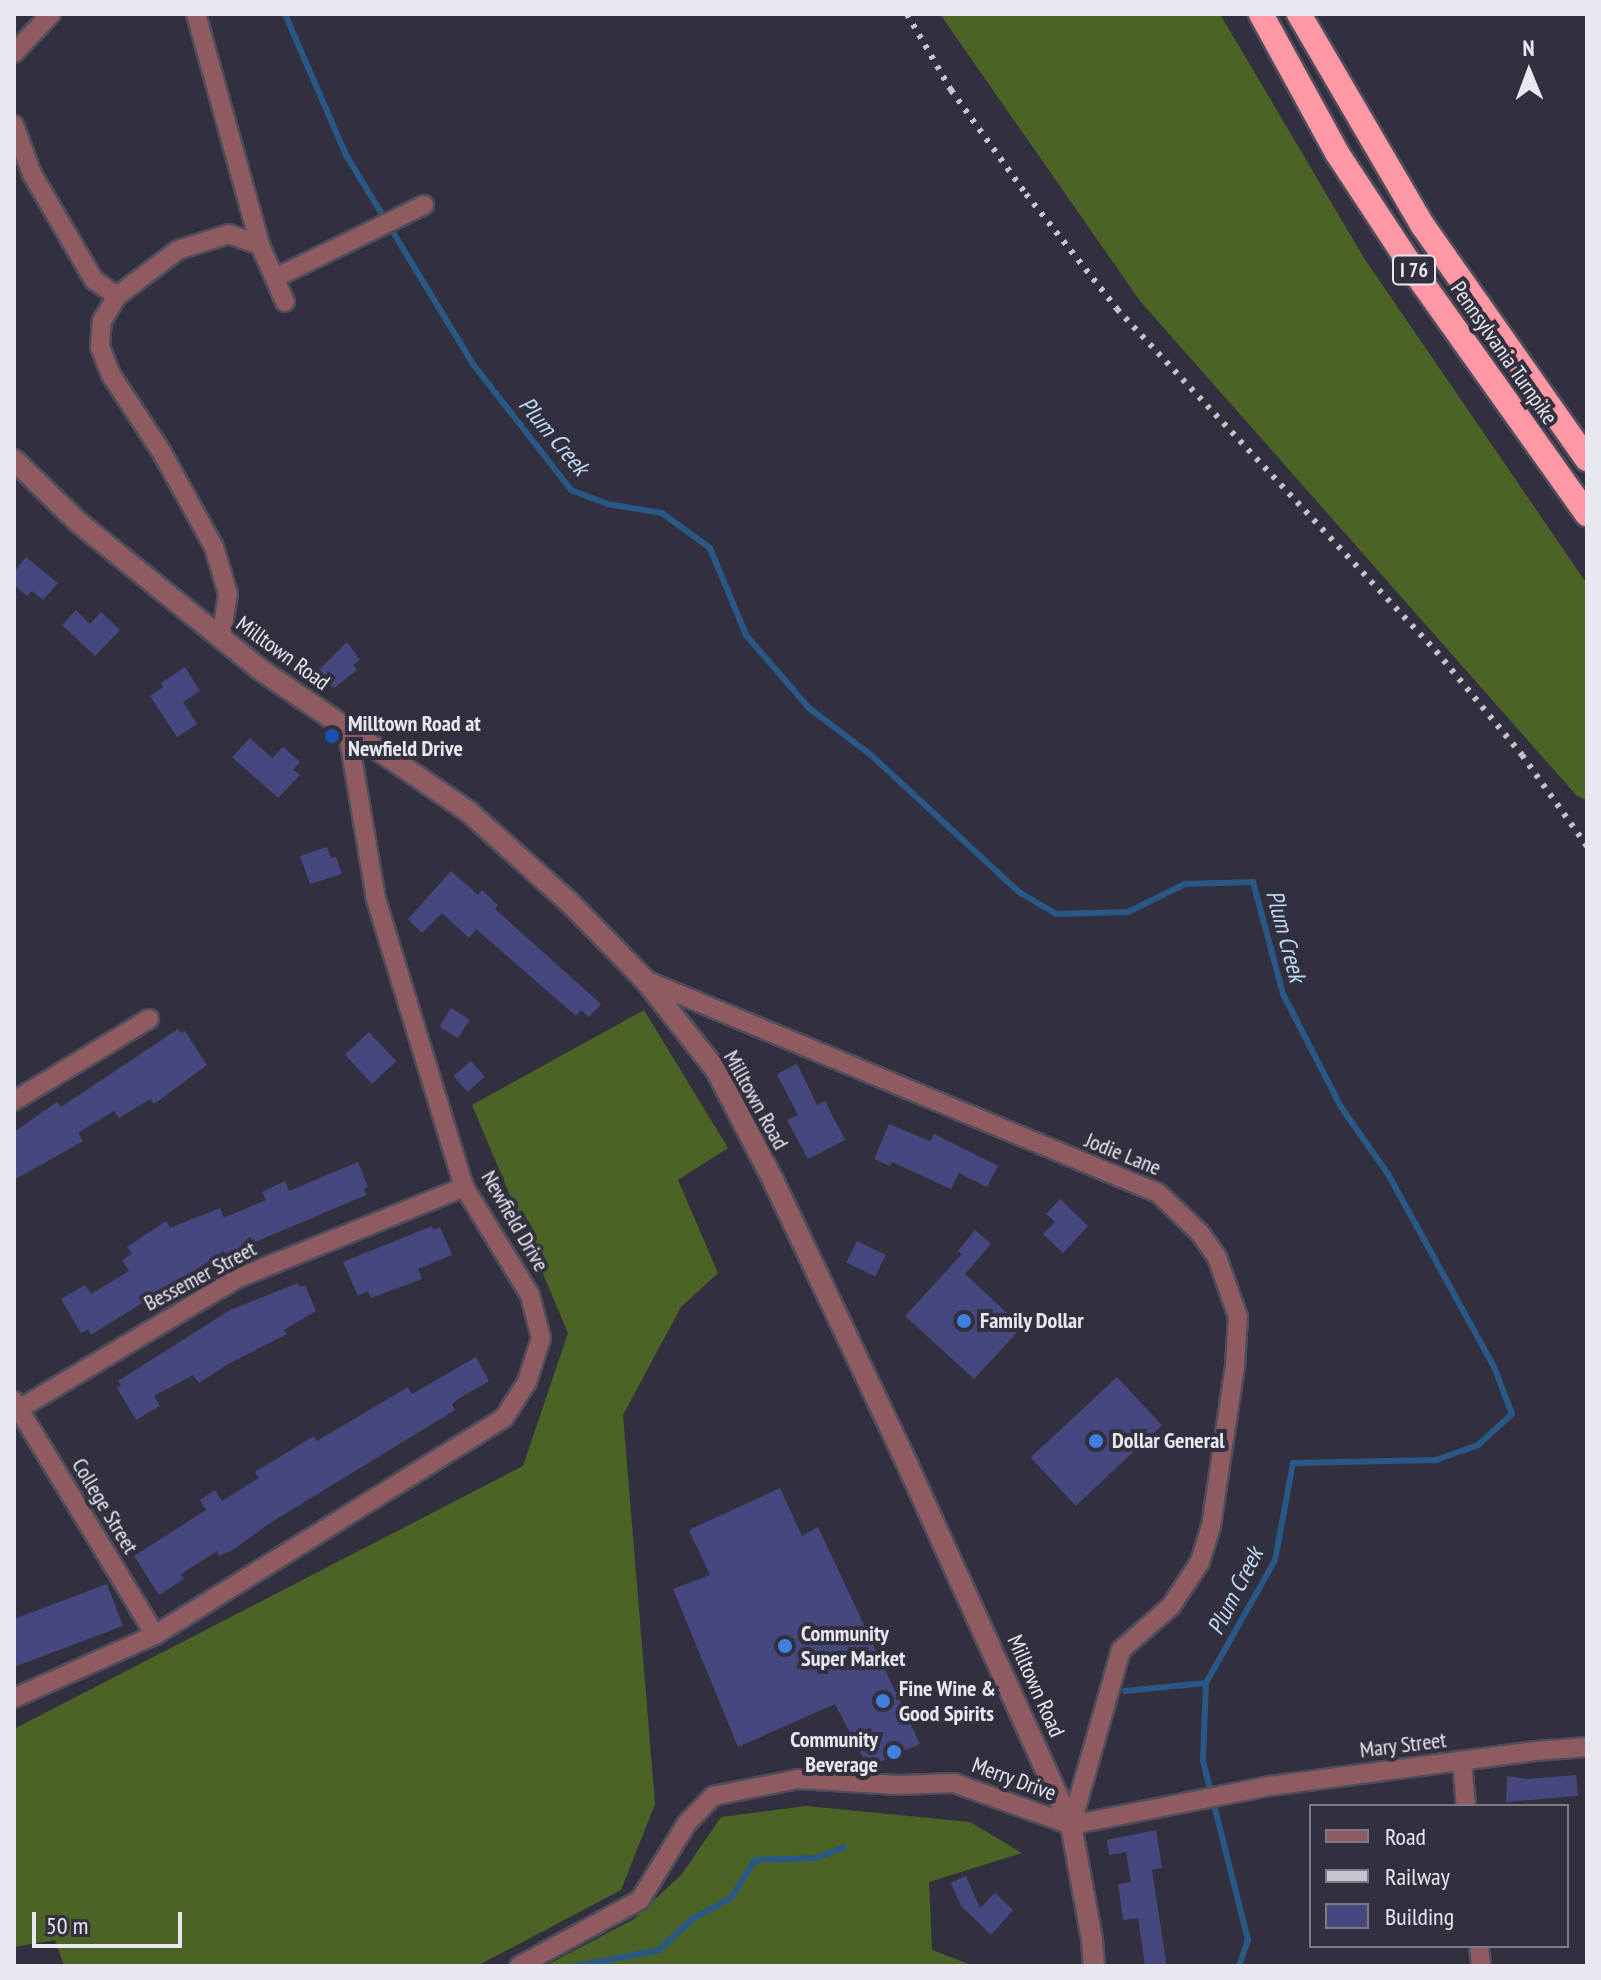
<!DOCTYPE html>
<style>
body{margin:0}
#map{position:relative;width:1601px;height:1980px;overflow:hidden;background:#32303e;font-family:"PT Sans Narrow",sans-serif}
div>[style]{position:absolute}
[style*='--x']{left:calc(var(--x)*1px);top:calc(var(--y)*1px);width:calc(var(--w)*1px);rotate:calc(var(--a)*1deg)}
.forest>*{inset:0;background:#4b6426}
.stream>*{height:6px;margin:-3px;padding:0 3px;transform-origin:3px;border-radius:3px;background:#295886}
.building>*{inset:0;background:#46477f;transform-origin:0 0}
.roads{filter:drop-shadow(2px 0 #4f4d5b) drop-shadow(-2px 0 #4f4d5b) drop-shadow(0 2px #4f4d5b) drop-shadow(0 -2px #4f4d5b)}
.minor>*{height:18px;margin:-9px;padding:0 9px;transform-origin:9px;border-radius:9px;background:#8f5b60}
.tertiary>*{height:20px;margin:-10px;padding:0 10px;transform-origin:10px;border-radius:10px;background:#8f5b60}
.motorway>*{height:24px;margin:-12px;padding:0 12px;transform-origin:12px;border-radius:12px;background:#fe98a4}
.rail>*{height:6px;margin-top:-3px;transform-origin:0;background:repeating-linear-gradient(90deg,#c6c5cf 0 4px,transparent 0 12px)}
.dots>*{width:22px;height:22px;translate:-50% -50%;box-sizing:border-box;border:4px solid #32303e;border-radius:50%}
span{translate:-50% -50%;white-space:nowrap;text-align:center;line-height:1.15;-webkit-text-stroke:8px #32303e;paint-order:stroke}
.shield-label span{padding:2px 6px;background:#32303e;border:2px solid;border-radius:6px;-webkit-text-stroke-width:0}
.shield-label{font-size:20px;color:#e9e8f1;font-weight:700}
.street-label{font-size:22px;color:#e9e8f1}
.poi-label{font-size:22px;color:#e9e8f1;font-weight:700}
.left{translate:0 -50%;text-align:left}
.right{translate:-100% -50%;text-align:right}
.water-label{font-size:24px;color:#bfd9f6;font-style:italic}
.frame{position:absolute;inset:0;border:16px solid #e9e8f1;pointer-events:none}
.legend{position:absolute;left:1309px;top:1804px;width:260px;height:144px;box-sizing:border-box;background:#32303e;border:2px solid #7b7a86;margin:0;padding:10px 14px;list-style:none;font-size:24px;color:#e9e8f1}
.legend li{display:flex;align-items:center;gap:16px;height:40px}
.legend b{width:40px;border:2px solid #7b7a86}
.north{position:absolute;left:1489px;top:32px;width:80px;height:80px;-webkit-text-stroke:6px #32303e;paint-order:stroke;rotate:359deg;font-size:22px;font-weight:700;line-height:32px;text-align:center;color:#e9e8f1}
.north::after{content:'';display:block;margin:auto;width:28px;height:36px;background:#e9e8f1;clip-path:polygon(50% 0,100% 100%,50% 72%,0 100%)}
.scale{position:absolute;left:32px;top:1912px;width:150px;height:36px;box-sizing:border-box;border:4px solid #e9e8f1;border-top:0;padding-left:10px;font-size:24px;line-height:28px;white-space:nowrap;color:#e9e8f1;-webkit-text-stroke:6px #32303e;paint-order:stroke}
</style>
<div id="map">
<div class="forest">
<i style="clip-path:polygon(940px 14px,1220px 14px,1364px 258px,1587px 584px,1587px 800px,1577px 796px,1140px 301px)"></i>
<i style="clip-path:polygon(644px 1010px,728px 1148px,678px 1180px,718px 1273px,681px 1307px,623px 1415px,655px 1804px,621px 1890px,477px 1966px,64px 1966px,55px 1940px,14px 1947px,14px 1729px,523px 1466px,568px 1333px,472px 1105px)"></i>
<i style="clip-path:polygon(806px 1806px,970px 1822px,1022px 1853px,929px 1882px,932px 1950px,974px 1966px,545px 1966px,634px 1919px,682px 1874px,721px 1817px)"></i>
</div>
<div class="stream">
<i style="--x:285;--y:14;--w:154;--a:66.6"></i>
<i style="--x:346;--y:155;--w:245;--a:58.7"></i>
<i style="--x:473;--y:364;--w:160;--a:52.1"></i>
<i style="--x:571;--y:490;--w:39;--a:21"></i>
<i style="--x:607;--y:504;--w:56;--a:9.3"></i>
<i style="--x:662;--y:513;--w:59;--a:36.1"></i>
<i style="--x:710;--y:548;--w:94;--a:67.5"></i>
<i style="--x:746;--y:635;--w:96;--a:49.2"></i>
<i style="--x:809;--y:708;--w:78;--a:37.2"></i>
<i style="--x:871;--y:755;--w:202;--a:42.8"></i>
<i style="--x:1019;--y:892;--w:43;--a:30.7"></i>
<i style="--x:1056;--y:914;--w:72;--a:-1.6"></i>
<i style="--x:1128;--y:912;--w:64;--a:-26.2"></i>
<i style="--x:1185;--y:884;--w:68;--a:-1.7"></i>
<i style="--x:1253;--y:882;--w:116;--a:75"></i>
<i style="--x:1283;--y:994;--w:127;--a:62.8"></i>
<i style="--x:1341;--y:1107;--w:82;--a:55"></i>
<i style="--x:1388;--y:1174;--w:222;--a:61.2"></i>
<i style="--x:1495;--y:1369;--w:48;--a:69.3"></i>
<i style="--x:1512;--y:1414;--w:46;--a:137.6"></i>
<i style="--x:1478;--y:1445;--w:45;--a:160.3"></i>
<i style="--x:1436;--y:1460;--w:143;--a:178.8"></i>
<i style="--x:1293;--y:1463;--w:99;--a:100.5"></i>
<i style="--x:1275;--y:1560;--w:141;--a:119.3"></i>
<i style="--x:1206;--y:1683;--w:78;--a:92.2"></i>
<i style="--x:1203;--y:1761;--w:185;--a:75.9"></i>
<i style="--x:1248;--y:1940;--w:28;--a:109"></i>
<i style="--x:1125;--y:1691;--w:81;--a:-5.6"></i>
<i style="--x:577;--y:1966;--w:84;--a:-11"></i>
<i style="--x:659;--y:1950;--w:45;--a:-43.2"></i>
<i style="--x:692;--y:1919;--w:44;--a:-28.3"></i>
<i style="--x:731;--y:1898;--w:45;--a:-57.7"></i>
<i style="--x:755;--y:1860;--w:61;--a:-1.9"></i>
<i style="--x:816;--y:1858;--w:30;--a:-21"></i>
</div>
<div class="building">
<i style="clip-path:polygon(26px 557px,58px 583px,43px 600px,32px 591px,27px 596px,14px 585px,14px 572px)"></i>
<i style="clip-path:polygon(76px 610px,90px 624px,101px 612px,120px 630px,95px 656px,62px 625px)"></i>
<i style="clip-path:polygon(347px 642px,360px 660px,353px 665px,357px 670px,334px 688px,319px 670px)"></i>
<i style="clip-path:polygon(185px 667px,200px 691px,183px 702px,197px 724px,177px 737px,150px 696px,163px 687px,161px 683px)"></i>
<i style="clip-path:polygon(250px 738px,272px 758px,283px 747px,300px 762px,293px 770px,300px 775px,278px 798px,232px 757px)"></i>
<i style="clip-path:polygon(327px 847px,331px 858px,336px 857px,342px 874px,310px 884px,300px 856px)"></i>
<i style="clip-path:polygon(451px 871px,478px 895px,482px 890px,498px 905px,495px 909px,601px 1004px,589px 1017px,581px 1010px,576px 1016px,476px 929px,469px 938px,442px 913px,422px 933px,408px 919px)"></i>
<i style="left:451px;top:1008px;width:22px;height:22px;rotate:32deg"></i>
<i style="clip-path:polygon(178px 1029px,181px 1033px,185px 1031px,207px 1065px,154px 1104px,150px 1099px,119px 1118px,114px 1111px,78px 1133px,83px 1141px,14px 1180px,14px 1132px,57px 1102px,61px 1107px)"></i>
<i style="left:369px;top:1032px;width:40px;height:33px;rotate:47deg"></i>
<i style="left:471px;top:1061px;width:21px;height:23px;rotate:49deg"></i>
<i style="clip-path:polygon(797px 1064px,817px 1105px,825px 1101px,845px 1140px,808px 1159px,787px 1120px,798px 1115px,777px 1074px)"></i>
<i style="clip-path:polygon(889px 1124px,930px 1141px,934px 1134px,998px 1166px,987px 1187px,959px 1173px,951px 1189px,892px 1162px,890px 1166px,874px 1159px)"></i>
<i style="clip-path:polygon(358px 1162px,368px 1187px,364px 1189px,366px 1195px,208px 1262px,91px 1335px,88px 1329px,81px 1333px,61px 1299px,85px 1285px,91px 1294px,129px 1271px,122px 1260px,132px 1254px,127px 1247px,166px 1221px,170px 1228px,220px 1208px,224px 1218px,266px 1200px,262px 1192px,285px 1181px,289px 1191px)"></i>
<i style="clip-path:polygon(1060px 1199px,1088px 1226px,1063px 1253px,1043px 1234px,1055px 1222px,1046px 1214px)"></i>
<i style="clip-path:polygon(432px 1226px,434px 1230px,440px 1227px,452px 1255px,418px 1269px,422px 1279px,371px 1298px,368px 1291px,358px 1296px,343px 1262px)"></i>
<i style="clip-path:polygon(975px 1230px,991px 1244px,965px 1274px,1022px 1327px,974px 1379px,905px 1316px,962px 1254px,958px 1251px)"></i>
<i style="left:857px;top:1241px;width:32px;height:24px;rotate:26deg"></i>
<i style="clip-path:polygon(298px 1283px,300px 1287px,305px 1285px,316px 1311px,284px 1330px,287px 1334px,230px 1363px,199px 1383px,193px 1375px,154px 1396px,160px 1406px,136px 1420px,117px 1388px,121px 1386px,118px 1381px,230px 1310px)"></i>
<i style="clip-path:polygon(476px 1357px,489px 1381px,458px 1399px,452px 1404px,455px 1410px,270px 1523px,231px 1551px,219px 1556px,217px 1551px,181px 1574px,184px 1579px,159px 1595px,134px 1556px,206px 1510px,200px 1500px,215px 1490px,222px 1501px,259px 1478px,255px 1472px,314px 1436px,317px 1441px,408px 1387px,412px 1394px)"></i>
<i style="left:1117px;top:1377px;width:66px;height:118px;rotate:47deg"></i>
<i style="clip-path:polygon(780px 1488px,802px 1536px,818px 1527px,920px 1744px,868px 1767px,835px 1704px,738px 1747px,673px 1589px,710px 1575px,689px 1530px)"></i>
<i style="clip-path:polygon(107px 1584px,123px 1626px,14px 1667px,14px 1619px)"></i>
<i style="clip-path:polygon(1576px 1775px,1578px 1796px,1506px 1802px,1507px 1776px,1528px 1779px)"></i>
<i style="clip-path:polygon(1156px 1830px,1162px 1868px,1152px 1870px,1166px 1961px,1165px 1966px,1145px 1966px,1138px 1918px,1123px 1920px,1118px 1884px,1131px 1882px,1126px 1852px,1109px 1855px,1107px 1840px)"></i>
<i style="clip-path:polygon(966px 1876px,980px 1908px,995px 1893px,1013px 1910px,991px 1935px,961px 1906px,951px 1883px)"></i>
</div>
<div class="roads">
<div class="minor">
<i style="--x:196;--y:14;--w:240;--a:74.5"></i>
<i style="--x:260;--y:245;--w:62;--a:66.3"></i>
<i style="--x:14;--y:53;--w:54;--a:-46.5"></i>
<i style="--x:14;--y:125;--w:52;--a:69.8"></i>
<i style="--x:32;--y:174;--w:123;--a:59.7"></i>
<i style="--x:94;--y:280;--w:28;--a:35"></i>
<i style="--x:275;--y:278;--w:166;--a:-26.1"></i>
<i style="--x:221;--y:638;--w:45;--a:-81"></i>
<i style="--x:228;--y:594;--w:49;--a:-106.6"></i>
<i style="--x:214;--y:547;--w:110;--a:-118.9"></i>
<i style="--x:161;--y:451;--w:91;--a:-123.3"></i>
<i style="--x:111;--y:375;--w:30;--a:-111"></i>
<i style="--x:100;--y:347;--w:26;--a:-86"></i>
<i style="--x:102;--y:321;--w:29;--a:-59"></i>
<i style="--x:117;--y:296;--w:76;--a:-37"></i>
<i style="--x:178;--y:250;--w:53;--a:-17.4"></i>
<i style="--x:229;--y:234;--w:33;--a:20"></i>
<i style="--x:645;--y:980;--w:555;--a:22.55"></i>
<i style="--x:1158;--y:1193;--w:58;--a:43.6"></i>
<i style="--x:1200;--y:1233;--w:29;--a:55"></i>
<i style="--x:1217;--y:1257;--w:64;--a:70.7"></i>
<i style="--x:1238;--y:1317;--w:49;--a:93.5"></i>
<i style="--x:1235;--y:1366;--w:162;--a:98.5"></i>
<i style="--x:1211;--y:1526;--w:38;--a:107"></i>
<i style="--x:1200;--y:1562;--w:53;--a:123.4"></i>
<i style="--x:1171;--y:1606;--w:67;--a:138.7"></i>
<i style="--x:1121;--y:1650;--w:182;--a:105.9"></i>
<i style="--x:14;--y:1101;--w:158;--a:-31.3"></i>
<i style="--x:14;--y:1401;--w:273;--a:58.9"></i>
<i style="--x:14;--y:1412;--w:261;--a:-30.9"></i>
<i style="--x:238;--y:1278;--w:244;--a:-21.9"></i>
<i style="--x:14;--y:1698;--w:154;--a:-24.1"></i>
<i style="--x:155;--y:1635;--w:411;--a:-31.9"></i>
<i style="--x:504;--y:1418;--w:43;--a:-57.4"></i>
<i style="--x:527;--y:1382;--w:46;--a:-72.3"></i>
<i style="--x:541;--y:1338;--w:44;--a:-104.3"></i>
<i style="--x:530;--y:1295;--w:127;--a:-121.4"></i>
<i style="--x:464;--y:1187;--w:301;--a:-107"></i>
<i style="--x:376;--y:899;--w:174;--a:-99.6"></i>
<i style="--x:1462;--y:1762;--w:44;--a:84.8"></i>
<i style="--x:1479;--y:1946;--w:20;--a:84"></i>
<i style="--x:519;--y:1966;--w:138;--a:-28.6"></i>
<i style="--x:640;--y:1900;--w:90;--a:-58.6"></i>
<i style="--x:687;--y:1823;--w:37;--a:-46"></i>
<i style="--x:713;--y:1796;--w:87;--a:-11.3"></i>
<i style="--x:798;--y:1779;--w:100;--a:3.4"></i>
<i style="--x:898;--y:1785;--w:56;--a:-2"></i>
<i style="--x:954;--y:1783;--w:124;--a:19.7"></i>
<i style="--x:1071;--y:1825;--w:203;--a:-11.1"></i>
<i style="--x:1270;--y:1786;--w:268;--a:-7.5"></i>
<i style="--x:1536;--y:1751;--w:51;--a:-4.5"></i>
</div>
<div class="tertiary">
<i style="--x:14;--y:460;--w:89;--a:44.1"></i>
<i style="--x:78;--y:522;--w:232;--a:39"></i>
<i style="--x:258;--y:668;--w:255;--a:34.3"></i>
<i style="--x:469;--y:812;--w:135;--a:42"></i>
<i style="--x:569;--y:902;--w:109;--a:45.7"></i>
<i style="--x:645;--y:980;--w:115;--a:51.7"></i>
<i style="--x:716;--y:1070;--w:126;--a:62.6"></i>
<i style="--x:774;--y:1182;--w:314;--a:64.7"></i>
<i style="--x:908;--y:1466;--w:394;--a:65.6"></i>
<i style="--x:1071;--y:1825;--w:116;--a:79.6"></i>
<i style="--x:1092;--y:1939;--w:27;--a:86"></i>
</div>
<div class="motorway">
<i style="--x:1261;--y:14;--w:158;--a:61.3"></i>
<i style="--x:1337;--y:153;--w:149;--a:56.7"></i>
<i style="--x:1419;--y:278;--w:290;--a:54.6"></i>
<i style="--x:1299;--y:14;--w:246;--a:59.7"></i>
<i style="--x:1423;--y:226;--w:285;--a:54.9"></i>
</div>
</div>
<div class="rail">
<i style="--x:907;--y:14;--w:88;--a:59.9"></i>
<i style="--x:951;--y:90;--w:128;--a:54.2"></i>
<i style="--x:1026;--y:194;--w:147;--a:51.6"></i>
<i style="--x:1117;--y:309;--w:468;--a:47"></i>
<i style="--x:1436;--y:651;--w:135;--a:50.4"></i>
<i style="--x:1522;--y:755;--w:112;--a:54.5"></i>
</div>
<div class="dots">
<i style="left:332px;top:736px;background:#1a4fb4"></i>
<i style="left:964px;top:1321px;background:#3f7fe0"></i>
<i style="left:1096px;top:1441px;background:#3f7fe0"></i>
<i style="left:785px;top:1646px;background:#3f7fe0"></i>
<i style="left:883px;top:1701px;background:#3f7fe0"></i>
<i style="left:894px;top:1752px;background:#3f7fe0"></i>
</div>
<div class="shield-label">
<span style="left:1414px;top:270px">I 76</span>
</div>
<div class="street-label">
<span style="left:1504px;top:353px;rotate:55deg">Pennsylvania Turnpike</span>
<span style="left:283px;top:653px;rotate:36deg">Milltown Road</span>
<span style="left:756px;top:1100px;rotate:61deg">Milltown Road</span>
<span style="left:1123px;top:1154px;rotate:22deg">Jodie Lane</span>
<span style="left:515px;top:1221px;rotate:60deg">Newfield Drive</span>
<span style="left:200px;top:1276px;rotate:-28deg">Bessemer Street</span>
<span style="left:105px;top:1506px;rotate:59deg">College Street</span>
<span style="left:1036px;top:1686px;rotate:66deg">Milltown Road</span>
<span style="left:1403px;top:1745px;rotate:-7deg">Mary Street</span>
<span style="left:1014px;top:1779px;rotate:20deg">Merry Drive</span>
</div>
<div class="poi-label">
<span class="left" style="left:348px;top:736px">Milltown Road at<br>Newfield Drive</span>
<span class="left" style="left:980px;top:1321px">Family Dollar</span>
<span class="left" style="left:1112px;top:1441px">Dollar General</span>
<span class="left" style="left:801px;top:1646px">Community<br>Super Market</span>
<span class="left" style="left:899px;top:1701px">Fine Wine &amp;<br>Good Spirits</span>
<span class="right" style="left:878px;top:1752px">Community<br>Beverage</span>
</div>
<div class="water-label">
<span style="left:554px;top:436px;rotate:50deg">Plum Creek</span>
<span style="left:1286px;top:936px;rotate:75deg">Plum Creek</span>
<span style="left:1235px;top:1591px;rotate:-63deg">Plum Creek</span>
</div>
<div class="frame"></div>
<ul class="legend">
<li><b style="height:10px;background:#8f5b60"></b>Road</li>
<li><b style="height:10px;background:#c6c5cf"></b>Railway</li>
<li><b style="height:22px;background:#46477f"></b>Building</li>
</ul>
<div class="north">N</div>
<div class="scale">50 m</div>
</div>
